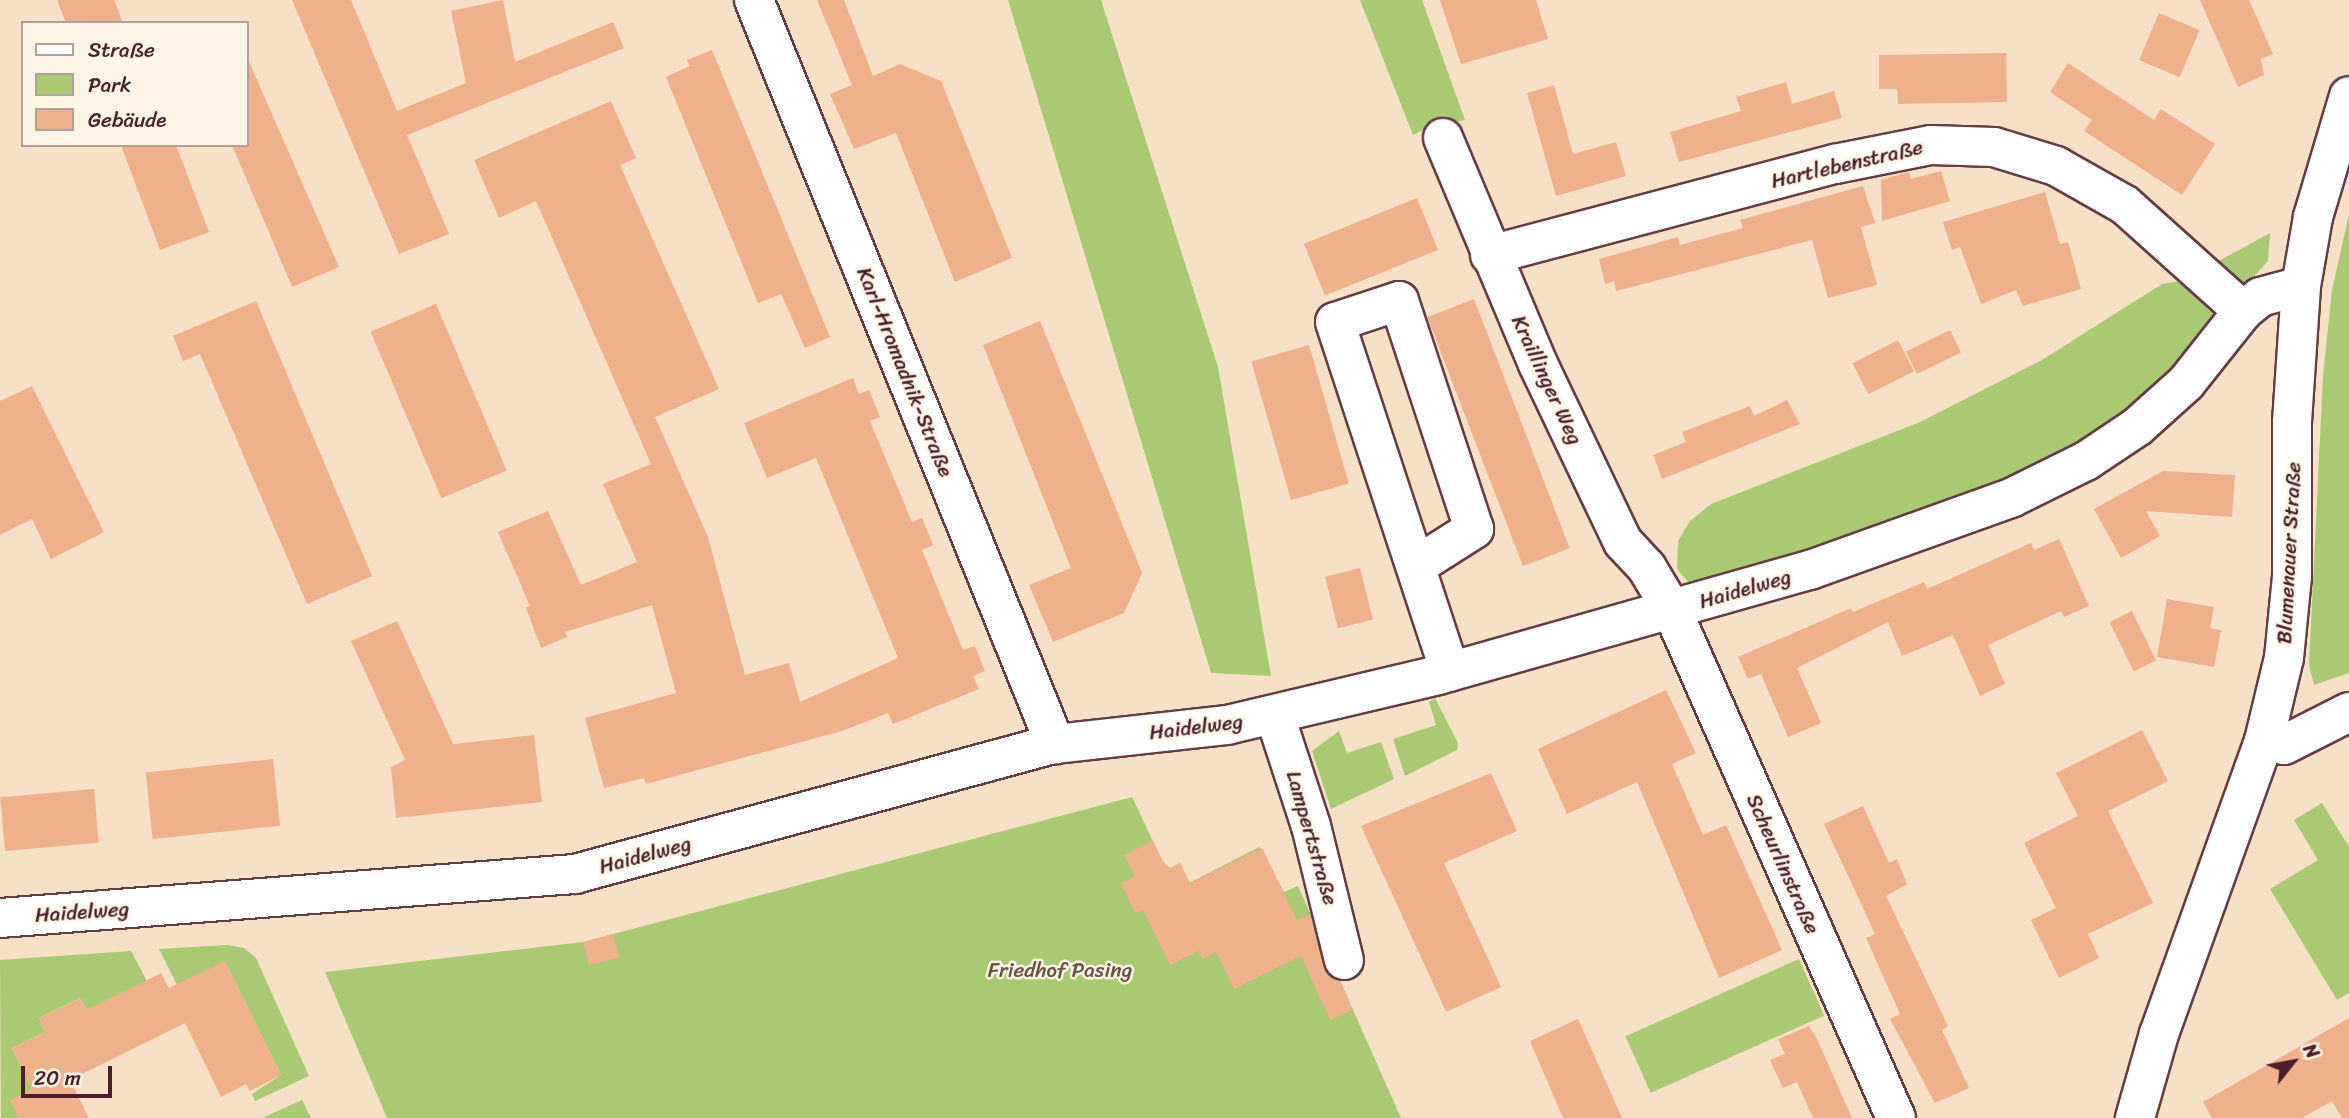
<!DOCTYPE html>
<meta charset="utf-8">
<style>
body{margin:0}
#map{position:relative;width:2349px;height:1118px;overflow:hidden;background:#f6e1c7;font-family:Sriracha,sans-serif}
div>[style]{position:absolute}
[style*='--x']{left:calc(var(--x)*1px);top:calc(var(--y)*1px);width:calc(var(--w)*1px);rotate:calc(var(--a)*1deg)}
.green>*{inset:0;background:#a9c972;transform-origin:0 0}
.building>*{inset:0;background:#efb08c;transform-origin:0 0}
.roads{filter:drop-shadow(2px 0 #643c42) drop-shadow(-2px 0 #643c42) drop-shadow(0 2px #643c42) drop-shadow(0 -2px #643c42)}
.minor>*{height:38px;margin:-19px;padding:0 19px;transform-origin:19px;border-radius:19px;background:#fff}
span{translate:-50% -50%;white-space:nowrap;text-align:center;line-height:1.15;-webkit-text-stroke:5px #fcf5e5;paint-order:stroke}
.street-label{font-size:21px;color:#4a1f2b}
.park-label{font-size:21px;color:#665240}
.legend{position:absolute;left:21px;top:21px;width:228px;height:126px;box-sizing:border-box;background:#fcf5e5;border:2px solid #b59f9b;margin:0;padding:9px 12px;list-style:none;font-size:21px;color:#4a1f2b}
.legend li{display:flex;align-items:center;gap:14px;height:35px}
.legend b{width:35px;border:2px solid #b59f9b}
.north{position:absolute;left:2258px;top:1027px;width:70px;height:70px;-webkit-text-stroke:5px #fcf5e5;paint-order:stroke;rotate:59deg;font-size:19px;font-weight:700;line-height:28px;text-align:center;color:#4a1f2b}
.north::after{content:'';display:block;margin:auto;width:24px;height:32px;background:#4a1f2b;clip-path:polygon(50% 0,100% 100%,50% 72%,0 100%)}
.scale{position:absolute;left:21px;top:1066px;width:91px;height:32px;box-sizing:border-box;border:4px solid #4a1f2b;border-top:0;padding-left:9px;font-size:21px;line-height:24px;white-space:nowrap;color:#4a1f2b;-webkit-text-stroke:5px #fcf5e5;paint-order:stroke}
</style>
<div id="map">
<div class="green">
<i style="clip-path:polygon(1008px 0,1101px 0,1218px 367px,1271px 676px,1211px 673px)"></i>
<i style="clip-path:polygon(1360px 0,1422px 0,1465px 120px,1428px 127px,1413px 135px)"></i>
<i style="clip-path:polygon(2349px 214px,2349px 673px,2314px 685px,2309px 665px,2323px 376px,2332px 290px)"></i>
<i style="clip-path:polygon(2270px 233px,2268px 261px,2251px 280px,2240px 285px,2206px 268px)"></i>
<i style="clip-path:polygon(2182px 281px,2213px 308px,2211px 327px,2176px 371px,2124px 415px,2077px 446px,2003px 482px,1805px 555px,1690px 584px,1677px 569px,1678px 541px,1690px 521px,1711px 504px,1920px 422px,2042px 360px,2162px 284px)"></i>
<i style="clip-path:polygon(1435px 698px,1458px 743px,1457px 750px,1405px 776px,1393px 739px,1436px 725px,1429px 702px)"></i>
<i style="clip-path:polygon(1339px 731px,1347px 753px,1381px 742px,1394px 779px,1331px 809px,1312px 751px)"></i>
<i style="clip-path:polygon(1132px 797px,1163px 862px,1170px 868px,1180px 863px,1189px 883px,1259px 847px,1284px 892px,1298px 886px,1401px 1118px,387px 1118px,325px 972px,583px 942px)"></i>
<i style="clip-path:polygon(2322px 803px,2349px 847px,2349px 993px,2337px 1000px,2270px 889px,2318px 860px,2294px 820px)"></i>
<i style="clip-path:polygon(228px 945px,244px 948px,256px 958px,309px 1076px,255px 1101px,252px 1094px,281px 1075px,225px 962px,177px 985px,159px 949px)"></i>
<i style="clip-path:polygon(131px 951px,147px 981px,87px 1010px,80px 998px,39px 1018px,45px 1032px,12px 1048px,32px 1089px,11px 1100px,19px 1118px,1px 1118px,0 960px)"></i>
<i style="left:1799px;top:959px;width:62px;height:190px;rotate:66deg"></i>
<i style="clip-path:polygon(302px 1100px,311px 1118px,262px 1118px)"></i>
</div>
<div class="building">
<i style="clip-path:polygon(57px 0,114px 0,123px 23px,66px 23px)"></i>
<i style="clip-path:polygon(292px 0,351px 0,397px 111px,466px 83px,451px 11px,503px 0,515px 62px,613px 22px,624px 48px,407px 135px,449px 234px,399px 254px)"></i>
<i style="clip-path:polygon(817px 0,844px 0,873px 76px,900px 64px,941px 81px,1012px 258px,955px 282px,896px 133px,854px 149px,830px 94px,852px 85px)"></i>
<i style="clip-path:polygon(1440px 0,1536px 0,1548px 39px,1461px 64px)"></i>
<i style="clip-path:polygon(2200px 0,2249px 0,2273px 54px,2261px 59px,2264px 75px,2238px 87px)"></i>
<i style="left:2159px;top:13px;width:44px;height:51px;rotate:23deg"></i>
<i style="clip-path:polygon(712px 50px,830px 337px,805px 348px,781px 294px,758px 303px,666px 77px,690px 66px,687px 60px)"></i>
<i style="clip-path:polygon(2006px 53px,2007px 102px,1898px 104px,1897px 89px,1879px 89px,1879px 55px)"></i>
<i style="clip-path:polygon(247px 57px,339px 267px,292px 287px,232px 145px,247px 145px)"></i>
<i style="clip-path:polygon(2068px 63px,2154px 120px,2161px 109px,2215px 144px,2182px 195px,2084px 131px,2092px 120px,2050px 92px)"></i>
<i style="clip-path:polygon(1786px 82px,1792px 104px,1834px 91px,1842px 118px,1679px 162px,1670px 132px,1741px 111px,1736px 97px)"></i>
<i style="clip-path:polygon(1554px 85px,1573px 154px,1616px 142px,1626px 176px,1556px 196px,1527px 93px)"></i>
<i style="clip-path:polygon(611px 101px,636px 158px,620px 165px,719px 389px,655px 417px,708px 537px,745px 675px,789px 663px,800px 702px,898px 658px,816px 458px,767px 478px,744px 423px,853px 378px,859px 394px,869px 390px,880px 417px,870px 421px,912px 522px,922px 518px,933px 545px,922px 550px,963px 650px,975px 646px,985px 671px,973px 676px,979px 689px,893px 724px,888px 713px,842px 731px,646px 784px,644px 778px,604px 788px,585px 718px,676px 693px,652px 605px,565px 632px,567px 637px,541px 648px,526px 608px,530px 606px,498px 532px,548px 511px,581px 585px,637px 562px,603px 484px,651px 464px,536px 201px,499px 218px,474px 160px)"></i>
<i style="clip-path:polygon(121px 145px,176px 145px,209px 232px,160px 250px)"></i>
<i style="clip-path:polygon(1941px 171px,1950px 201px,1882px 221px,1881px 180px,1909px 172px,1911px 179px)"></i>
<i style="clip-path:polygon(1863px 186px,1875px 223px,1861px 227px,1877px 285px,1828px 298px,1812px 240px,1616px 291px,1614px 281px,1605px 284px,1599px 259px,1678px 237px,1680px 245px,1743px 228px,1740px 220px)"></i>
<i style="clip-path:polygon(2045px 192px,2060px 244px,2068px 242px,2081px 289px,2023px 306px,2016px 290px,1981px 304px,1960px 247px,1952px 250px,1943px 222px)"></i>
<i style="left:1417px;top:198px;width:56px;height:122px;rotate:68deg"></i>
<i style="left:1474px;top:299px;width:267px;height:50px;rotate:69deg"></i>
<i style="clip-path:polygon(256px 301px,372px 576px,307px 604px,200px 354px,183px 361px,173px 336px)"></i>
<i style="left:436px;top:304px;width:181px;height:71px;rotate:67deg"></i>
<i style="clip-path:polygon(1040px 321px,1142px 573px,1124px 613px,1053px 642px,1029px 585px,1071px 568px,983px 345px)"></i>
<i style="left:1950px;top:330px;width:25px;height:49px;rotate:64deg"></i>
<i style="left:1898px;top:340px;width:35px;height:51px;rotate:63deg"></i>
<i style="left:1309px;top:345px;width:144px;height:60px;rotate:74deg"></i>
<i style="clip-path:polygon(32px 386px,104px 532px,51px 559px,32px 519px,0 535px,0 401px)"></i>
<i style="clip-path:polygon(1787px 400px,1800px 424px,1662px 479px,1653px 455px,1686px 442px,1682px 432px,1750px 406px,1754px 416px)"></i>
<i style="clip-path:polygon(2163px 471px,2235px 475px,2232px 517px,2146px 511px,2160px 536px,2121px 558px,2094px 509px)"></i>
<i style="clip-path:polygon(2059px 539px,2089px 606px,2064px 617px,2061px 611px,1988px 645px,2005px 684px,1980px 696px,1953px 635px,1902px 656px,1888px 622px,1797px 668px,1821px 723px,1788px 737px,1761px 674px,1748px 679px,1738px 657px,1851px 608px,1853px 612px,1924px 582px,1927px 589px,2031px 543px,2034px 550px)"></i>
<i style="left:1360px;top:568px;width:53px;height:36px;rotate:76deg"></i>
<i style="clip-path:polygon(2167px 599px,2214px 607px,2210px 628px,2221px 630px,2214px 667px,2157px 657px)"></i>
<i style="left:2132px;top:611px;width:55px;height:25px;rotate:64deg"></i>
<i style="clip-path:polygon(397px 621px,453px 744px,534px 735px,542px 802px,396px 818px,391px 767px,405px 760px,351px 641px)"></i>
<i style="clip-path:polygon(1666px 690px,1696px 753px,1672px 764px,1703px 835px,1726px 825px,1782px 950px,1719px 978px,1637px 782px,1567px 814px,1538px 749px)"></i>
<i style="clip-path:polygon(2142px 730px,2168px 781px,2108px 811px,2153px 903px,2088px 934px,2099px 958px,2059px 978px,2031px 920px,2056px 908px,2024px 843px,2078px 816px,2056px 773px)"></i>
<i style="left:273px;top:759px;width:67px;height:128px;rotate:84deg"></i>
<i style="clip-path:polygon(1491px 773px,1517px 831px,1444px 863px,1501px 987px,1446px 1012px,1361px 826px)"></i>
<i style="left:94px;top:789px;width:54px;height:94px;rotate:85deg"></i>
<i style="clip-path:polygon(1863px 806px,1889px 863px,1897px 859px,1907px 884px,1886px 896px,1948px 1026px,1942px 1030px,1969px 1088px,1935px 1103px,1890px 1019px,1900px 1014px,1866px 938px,1875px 934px,1824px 824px)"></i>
<i style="clip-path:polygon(1153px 841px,1163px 862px,1170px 868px,1180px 863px,1190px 883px,1262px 848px,1297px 920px,1310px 914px,1323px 966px,1340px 981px,1352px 1010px,1330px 1020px,1301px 956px,1234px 989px,1216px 952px,1203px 959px,1199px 951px,1170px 965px,1143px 910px,1135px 913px,1121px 883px,1135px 877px,1124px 855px)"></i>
<i style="left:613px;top:934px;width:24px;height:31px;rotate:75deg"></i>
<i style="clip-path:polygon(225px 961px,281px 1075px,250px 1091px,246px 1084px,221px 1097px,185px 1023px,70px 1080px,89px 1118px,19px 1118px,10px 1100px,32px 1089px,12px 1048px,45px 1032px,39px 1018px,81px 998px,87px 1010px,161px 973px,169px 988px)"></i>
<i style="clip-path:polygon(2349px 1018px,2349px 1118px,2342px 1118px,2332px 1101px,2302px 1118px,2212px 1118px,2203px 1102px)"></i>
<i style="clip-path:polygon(1578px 1019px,1595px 1057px,1622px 1118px,1563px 1118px,1530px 1041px)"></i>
<i style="clip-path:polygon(1809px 1026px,1817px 1039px,1852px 1118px,1813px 1118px,1797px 1082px,1783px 1088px,1770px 1060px,1785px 1054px,1778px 1039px)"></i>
</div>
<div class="roads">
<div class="minor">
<i style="--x:754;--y:0;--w:803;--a:67.97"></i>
<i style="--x:1443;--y:138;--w:245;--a:67.2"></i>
<i style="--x:1538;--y:364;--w:197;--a:64.5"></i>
<i style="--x:1623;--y:542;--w:35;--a:47"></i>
<i style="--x:1647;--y:568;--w:49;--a:59.2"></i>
<i style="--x:1672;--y:610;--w:555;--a:66.21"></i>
<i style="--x:1490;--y:255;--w:357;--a:-14.8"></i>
<i style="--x:1835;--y:164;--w:98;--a:-11.2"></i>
<i style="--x:1931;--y:145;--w:63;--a:1.8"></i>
<i style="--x:1994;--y:147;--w:65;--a:17"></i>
<i style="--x:2056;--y:166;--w:79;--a:29.5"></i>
<i style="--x:2125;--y:205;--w:159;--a:41.9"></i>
<i style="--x:1416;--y:566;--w:69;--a:-32.5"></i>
<i style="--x:1474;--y:529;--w:240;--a:-108.2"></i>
<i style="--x:1399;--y:301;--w:67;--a:161.8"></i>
<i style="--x:1335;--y:322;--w:368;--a:71.8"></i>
<i style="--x:1275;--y:716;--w:116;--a:71.9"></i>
<i style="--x:1311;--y:826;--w:138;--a:76.2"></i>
<i style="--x:2264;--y:741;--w:20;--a:11"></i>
<i style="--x:2284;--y:745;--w:73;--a:-26.9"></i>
<i style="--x:0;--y:918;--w:577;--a:-4.38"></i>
<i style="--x:575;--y:874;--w:497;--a:-15.2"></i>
<i style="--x:1055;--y:744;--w:173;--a:-6.3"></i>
<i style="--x:1227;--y:725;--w:217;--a:-13.3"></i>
<i style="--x:1438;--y:675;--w:387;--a:-15.8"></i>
<i style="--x:1810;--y:570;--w:214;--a:-19.7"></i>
<i style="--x:2011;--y:498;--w:84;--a:-26.3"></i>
<i style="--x:2086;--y:461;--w:61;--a:-33.7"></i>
<i style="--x:2137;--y:427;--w:66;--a:-41.9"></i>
<i style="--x:2186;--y:383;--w:92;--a:-51.6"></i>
<i style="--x:2243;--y:311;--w:22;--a:-39"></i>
<i style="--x:2260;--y:297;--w:42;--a:-15"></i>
<i style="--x:2135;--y:1118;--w:87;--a:-74.1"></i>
<i style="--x:2159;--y:1034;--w:311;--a:-70.3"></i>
<i style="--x:2264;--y:741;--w:85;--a:-76.5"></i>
<i style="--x:2284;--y:658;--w:81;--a:-84.4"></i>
<i style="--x:2292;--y:577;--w:155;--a:-90"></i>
<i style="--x:2292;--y:422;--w:136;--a:-86.2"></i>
<i style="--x:2301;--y:286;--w:70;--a:-80.1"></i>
<i style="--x:2313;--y:217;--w:126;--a:-73.4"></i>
</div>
</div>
<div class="street-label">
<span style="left:1847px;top:164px;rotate:-13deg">Hartlebenstraße</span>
<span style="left:905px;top:372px;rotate:68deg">Karl-Hromadnik-Straße</span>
<span style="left:1547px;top:380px;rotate:65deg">Kraillinger Weg</span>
<span style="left:2289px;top:553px;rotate:-87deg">Blumenauer Straße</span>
<span style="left:1745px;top:589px;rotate:-16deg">Haidelweg</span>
<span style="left:1196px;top:727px;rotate:-7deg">Haidelweg</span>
<span style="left:1312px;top:838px;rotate:74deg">Lampertstraße</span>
<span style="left:645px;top:855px;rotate:-15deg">Haidelweg</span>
<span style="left:1783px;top:864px;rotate:66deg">Scheurlinstraße</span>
<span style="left:82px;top:912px;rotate:-4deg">Haidelweg</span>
</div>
<div class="park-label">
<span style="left:1060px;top:970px">Friedhof Pasing</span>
</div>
<ul class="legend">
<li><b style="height:9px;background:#fff"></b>Straße</li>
<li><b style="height:19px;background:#a9c972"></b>Park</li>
<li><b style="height:19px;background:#efb08c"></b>Gebäude</li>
</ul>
<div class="north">N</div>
<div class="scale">20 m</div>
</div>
